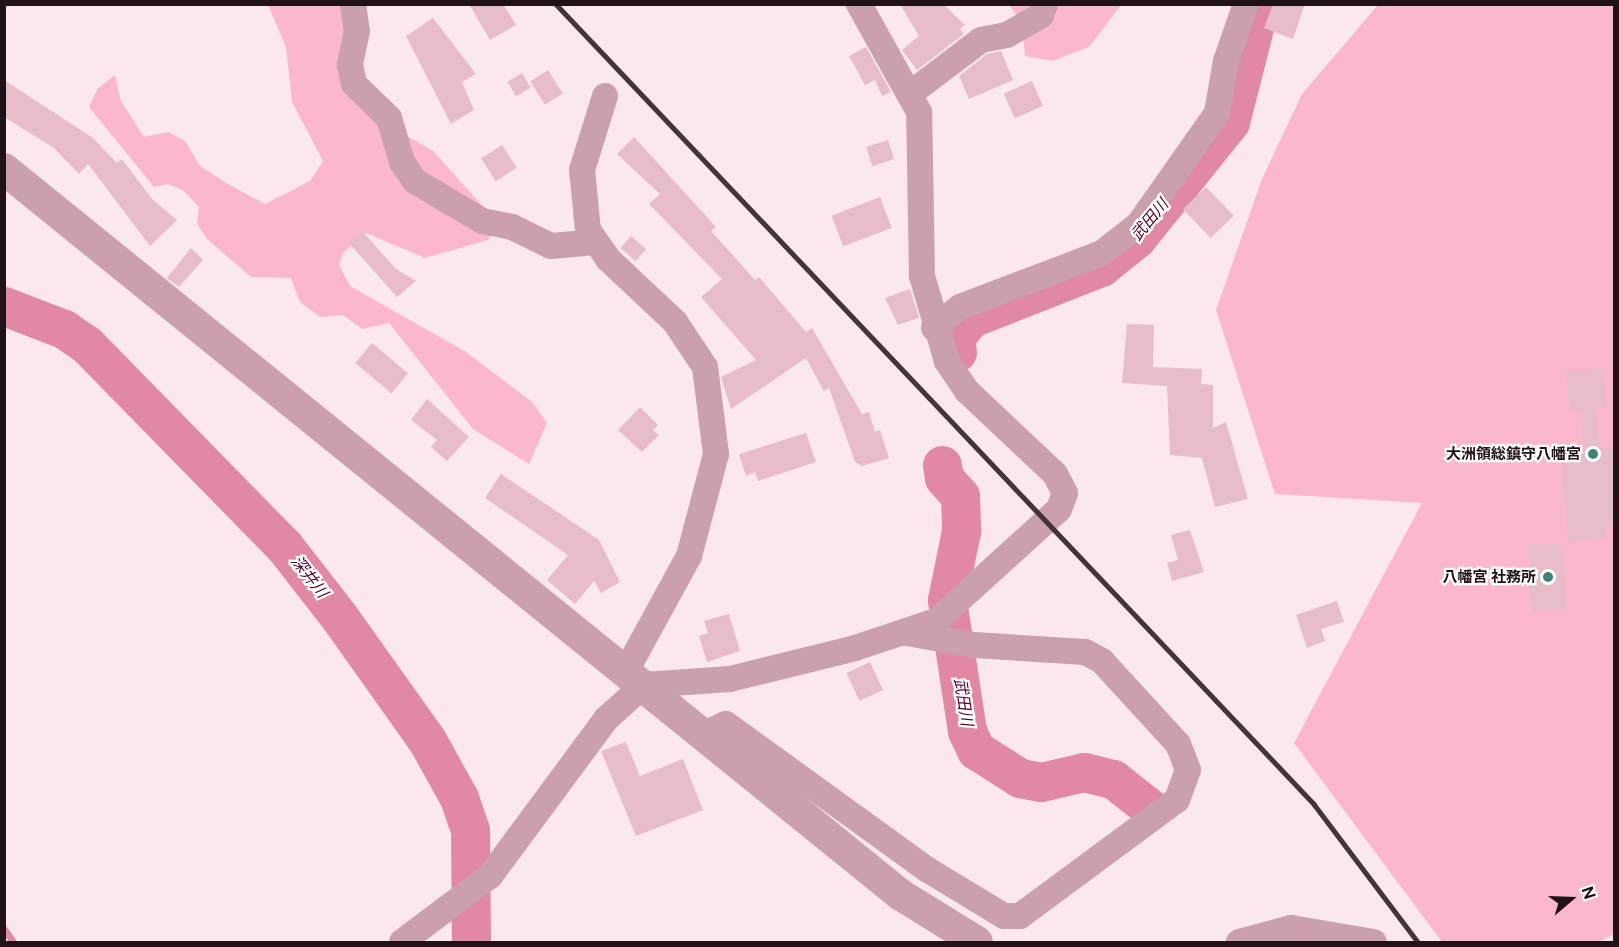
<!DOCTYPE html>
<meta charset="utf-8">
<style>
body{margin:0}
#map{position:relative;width:1619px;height:947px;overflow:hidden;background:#fae8ec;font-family:"Public Sans","Noto Sans JP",sans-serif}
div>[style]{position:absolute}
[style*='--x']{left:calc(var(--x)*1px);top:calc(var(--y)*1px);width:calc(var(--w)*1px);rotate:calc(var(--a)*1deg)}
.green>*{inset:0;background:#fbb8ca}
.stream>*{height:7px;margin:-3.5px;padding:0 3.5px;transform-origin:3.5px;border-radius:3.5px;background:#e188a2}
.river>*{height:39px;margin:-19.5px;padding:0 19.5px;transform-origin:19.5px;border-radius:19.5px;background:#e188a2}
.building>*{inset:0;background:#e7bec8;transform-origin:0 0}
.minor>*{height:26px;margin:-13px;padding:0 13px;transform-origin:13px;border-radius:13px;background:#caa0ab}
.tertiary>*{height:32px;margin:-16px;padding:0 16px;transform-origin:16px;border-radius:16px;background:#caa0ab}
.rail>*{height:4.5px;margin:-2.25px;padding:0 2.25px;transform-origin:2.25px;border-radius:2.25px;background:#433438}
.dots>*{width:16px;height:16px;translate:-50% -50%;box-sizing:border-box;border:3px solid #fff;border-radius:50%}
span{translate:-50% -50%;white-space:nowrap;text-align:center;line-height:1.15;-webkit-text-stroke:4.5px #fff;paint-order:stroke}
.poi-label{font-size:15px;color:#201216;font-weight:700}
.right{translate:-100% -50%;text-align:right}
.water-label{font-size:16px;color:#540328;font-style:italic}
.frame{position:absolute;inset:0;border:6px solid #201216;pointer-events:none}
.north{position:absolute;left:1541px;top:869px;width:60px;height:60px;-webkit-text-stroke:4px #fff;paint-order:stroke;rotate:71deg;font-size:16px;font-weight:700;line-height:24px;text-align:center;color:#201216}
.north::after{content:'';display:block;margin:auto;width:21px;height:27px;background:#201216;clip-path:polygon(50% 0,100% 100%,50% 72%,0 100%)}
</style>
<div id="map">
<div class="green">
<i style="clip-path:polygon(268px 5px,346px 5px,342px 63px,390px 126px,433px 151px,497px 222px,488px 240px,425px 258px,366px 233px,343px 253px,339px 265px,350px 286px,466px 352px,532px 402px,547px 423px,529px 464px,473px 429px,389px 323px,362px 329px,343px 315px,320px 317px,300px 302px,291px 278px,251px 277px,207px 239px,197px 224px,199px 207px,183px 190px,168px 184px,154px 187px,89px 107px,98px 88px,115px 75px,121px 101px,144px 137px,168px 132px,185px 141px,200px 166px,228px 184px,265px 204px,310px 181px,323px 161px,292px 102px,286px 47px)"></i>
<i style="clip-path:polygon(1009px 5px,1121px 5px,1089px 47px,1052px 61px,1025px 56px,1022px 23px)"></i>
<i style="clip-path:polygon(1378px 5px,1614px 5px,1614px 934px,1599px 942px,1442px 942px,1294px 743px,1422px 503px,1275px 494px,1216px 310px,1262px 179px,1302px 94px)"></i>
</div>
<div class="stream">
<i style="--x:4;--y:929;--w:16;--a:55"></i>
</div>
<div class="river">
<i style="--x:4;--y:306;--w:64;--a:21"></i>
<i style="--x:64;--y:329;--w:28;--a:35"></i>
<i style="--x:87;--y:345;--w:281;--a:45.6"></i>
<i style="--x:284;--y:546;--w:91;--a:52.1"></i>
<i style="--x:340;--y:618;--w:152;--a:54.6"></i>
<i style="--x:428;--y:742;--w:64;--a:61"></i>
<i style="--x:459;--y:798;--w:34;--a:71"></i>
<i style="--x:470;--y:830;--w:112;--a:89.5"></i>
<i style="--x:957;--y:352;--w:15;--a:-98"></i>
<i style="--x:955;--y:337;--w:25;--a:-50"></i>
<i style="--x:971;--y:318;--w:140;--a:-21.4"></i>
<i style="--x:1101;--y:267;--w:45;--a:-38.7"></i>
<i style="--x:1136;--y:239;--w:150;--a:-51.2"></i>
<i style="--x:1230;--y:122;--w:122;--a:-75.7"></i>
<i style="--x:942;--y:465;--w:13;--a:81"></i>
<i style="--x:944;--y:478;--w:24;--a:48"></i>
<i style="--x:960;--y:496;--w:35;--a:88"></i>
<i style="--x:961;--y:531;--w:70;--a:101.5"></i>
<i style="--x:947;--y:600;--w:133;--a:81.3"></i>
<i style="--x:967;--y:731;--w:21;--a:65"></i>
<i style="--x:976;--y:750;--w:52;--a:32.5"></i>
<i style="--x:1020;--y:778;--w:21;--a:11"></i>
<i style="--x:1041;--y:782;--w:44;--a:-13.1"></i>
<i style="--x:1084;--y:772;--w:30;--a:14"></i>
<i style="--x:1113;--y:779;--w:48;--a:38.3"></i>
</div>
<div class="building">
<i style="clip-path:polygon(469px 4px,503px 4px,516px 25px,490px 40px)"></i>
<i style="clip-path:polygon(900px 4px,943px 4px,965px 25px,960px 29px,964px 34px,917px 70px,902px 50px,919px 36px)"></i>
<i style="clip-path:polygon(1273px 4px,1305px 4px,1293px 39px,1264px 28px)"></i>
<i style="clip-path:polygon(433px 18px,476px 74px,462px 82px,474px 110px,451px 124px,406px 36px)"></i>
<i style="clip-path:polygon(866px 47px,891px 92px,882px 96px,875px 80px,865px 85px,849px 56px)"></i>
<i style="clip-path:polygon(1001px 51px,1013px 80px,969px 99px,959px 76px,987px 54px)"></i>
<i style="left:548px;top:70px;width:28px;height:21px;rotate:58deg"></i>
<i style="left:522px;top:73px;width:17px;height:17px;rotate:59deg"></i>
<i style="clip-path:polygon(4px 80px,93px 138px,117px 163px,122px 159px,152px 199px,177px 220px,150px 246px,88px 164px,79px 174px,54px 148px,4px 117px)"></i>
<i style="left:1032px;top:81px;width:27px;height:31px;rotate:66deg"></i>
<i style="clip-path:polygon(634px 137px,716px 227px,711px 231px,755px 280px,759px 277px,806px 332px,812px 328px,862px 414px,869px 412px,875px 432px,880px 430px,889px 458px,862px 466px,855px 462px,829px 388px,824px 391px,806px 358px,731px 409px,721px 377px,756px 360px,701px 297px,722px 279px,649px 204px,660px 194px,617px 154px)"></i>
<i style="left:888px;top:140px;width:20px;height:23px;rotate:72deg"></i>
<i style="left:502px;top:145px;width:27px;height:25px;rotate:57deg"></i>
<i style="left:1206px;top:187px;width:40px;height:32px;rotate:46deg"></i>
<i style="left:880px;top:197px;width:33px;height:52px;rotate:69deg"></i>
<i style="clip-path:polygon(362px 231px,396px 269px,416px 281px,397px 297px,349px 243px)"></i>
<i style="left:631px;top:236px;width:20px;height:16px;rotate:41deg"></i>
<i style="clip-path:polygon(191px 248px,203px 260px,179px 287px,167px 278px)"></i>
<i style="clip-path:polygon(910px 289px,919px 318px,898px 325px,885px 298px)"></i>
<i style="clip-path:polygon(1127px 324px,1154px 325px,1153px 367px,1202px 369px,1201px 384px,1213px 385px,1213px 428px,1226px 422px,1248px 499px,1215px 507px,1202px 458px,1170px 455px,1167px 386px,1122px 383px)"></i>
<i style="left:372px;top:343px;width:47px;height:26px;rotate:40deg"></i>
<i style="clip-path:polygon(1603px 368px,1607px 406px,1596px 407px,1600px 449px,1614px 447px,1614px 527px,1606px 528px,1607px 537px,1568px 541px,1560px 455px,1584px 452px,1580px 410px,1570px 411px,1566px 372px)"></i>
<i style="clip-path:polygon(427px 399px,469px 437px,447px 461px,431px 447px,437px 440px,411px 420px)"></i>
<i style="clip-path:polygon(640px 407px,658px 425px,653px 430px,659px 435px,642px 452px,618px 430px)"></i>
<i style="clip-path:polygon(806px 433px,816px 462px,758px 481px,755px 472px,746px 476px,739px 454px)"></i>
<i style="clip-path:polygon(501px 474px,599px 540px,620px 582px,601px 593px,594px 581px,575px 604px,547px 580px,568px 555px,485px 498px)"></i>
<i style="clip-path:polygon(1190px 530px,1204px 572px,1172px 581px,1167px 563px,1178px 560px,1171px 535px)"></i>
<i style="left:1563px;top:543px;width:66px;height:35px;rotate:87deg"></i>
<i style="clip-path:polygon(1337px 601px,1344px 622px,1321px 629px,1325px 641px,1307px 648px,1296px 615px)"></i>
<i style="clip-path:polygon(729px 614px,740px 651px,707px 662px,699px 636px,708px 633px,704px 621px)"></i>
<i style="left:870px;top:662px;width:31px;height:26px;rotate:65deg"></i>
<i style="clip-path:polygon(626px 742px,640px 776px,683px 759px,703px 810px,636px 836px,601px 751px)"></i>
</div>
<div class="minor">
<i style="--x:353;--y:4;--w:27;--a:82"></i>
<i style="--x:357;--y:31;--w:35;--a:102"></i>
<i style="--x:350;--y:65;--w:19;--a:78"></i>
<i style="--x:354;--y:84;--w:49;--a:44.2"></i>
<i style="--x:389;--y:118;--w:46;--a:73.5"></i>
<i style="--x:402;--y:162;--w:23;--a:56"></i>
<i style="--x:415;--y:181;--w:78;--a:30.8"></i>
<i style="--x:482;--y:221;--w:31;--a:11"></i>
<i style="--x:512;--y:227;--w:43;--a:26"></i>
<i style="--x:551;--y:246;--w:45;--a:-5.1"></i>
<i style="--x:911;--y:93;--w:88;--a:-37.1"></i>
<i style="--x:981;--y:40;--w:26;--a:-11"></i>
<i style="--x:1007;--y:35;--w:39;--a:-30"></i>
<i style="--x:1041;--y:15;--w:12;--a:-70"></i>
<i style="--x:605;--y:96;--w:77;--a:107.3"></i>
<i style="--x:582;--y:170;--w:60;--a:84.3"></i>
<i style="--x:588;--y:230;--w:35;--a:55"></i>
<i style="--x:608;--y:259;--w:92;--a:43.2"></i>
<i style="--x:675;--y:322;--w:54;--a:56.3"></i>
<i style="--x:705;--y:367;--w:88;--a:82.8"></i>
<i style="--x:716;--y:454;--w:106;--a:104.8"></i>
<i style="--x:689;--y:556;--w:131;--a:118.7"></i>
<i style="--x:934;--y:328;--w:33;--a:-39"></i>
<i style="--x:960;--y:307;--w:152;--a:-20.8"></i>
<i style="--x:1102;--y:253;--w:47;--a:-38.1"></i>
<i style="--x:1139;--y:224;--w:136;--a:-54.9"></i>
<i style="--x:1217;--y:113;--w:53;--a:-80.2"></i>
<i style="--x:1226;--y:61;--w:60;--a:-70.7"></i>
<i style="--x:702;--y:735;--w:26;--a:-25"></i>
<i style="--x:726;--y:724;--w:249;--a:35.9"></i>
<i style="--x:928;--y:870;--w:89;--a:31.2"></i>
<i style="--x:1004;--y:916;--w:16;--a:0"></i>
<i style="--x:1020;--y:916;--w:195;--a:-36.5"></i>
<i style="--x:1177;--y:800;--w:32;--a:-70"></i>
<i style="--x:1188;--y:770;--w:28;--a:-111"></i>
<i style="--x:1178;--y:744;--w:113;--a:-132.5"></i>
<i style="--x:1102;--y:661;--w:19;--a:-152"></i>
<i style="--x:1085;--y:652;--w:111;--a:-176.4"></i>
<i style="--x:974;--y:645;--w:68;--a:-169.8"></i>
<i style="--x:402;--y:942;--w:110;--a:-36.9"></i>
<i style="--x:490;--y:876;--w:195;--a:-53.5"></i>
<i style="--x:606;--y:719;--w:51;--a:-41.8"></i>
<i style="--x:644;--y:685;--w:86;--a:-4"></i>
<i style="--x:730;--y:679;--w:129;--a:-13.9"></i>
<i style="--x:855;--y:648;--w:85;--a:-18.4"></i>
<i style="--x:936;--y:621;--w:166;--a:-42.3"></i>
<i style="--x:1059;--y:509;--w:17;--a:-69"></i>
<i style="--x:1065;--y:493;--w:21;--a:-118"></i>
<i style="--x:1055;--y:474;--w:121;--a:-136.7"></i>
<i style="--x:967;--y:391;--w:36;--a:-124"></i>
<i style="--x:947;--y:361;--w:89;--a:-106.4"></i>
<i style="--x:922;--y:276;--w:164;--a:-91"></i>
<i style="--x:919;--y:112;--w:124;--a:-119.1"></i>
<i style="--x:1239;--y:942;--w:54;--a:-15.1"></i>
<i style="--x:1291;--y:928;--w:84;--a:9.6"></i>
</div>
<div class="tertiary">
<i style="--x:4;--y:169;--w:1154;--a:38.99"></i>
<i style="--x:901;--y:895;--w:89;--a:31.7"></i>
</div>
<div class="rail">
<i style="--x:556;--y:4;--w:1102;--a:46.54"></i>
<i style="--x:1314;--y:804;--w:173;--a:53"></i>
</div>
<div class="dots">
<i style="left:1593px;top:454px;background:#3f8378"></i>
<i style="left:1548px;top:577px;background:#3f8378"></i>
</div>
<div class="poi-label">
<span class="right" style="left:1581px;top:454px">大洲領総鎮守八幡宮</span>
<span class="right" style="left:1536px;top:577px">八幡宮 社務所</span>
</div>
<div class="water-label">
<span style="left:1150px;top:220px;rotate:-50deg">武田川</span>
<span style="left:309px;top:577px;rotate:52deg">深井川</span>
<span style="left:963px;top:702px;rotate:81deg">武田川</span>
</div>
<div class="frame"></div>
<div class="north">N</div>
</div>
